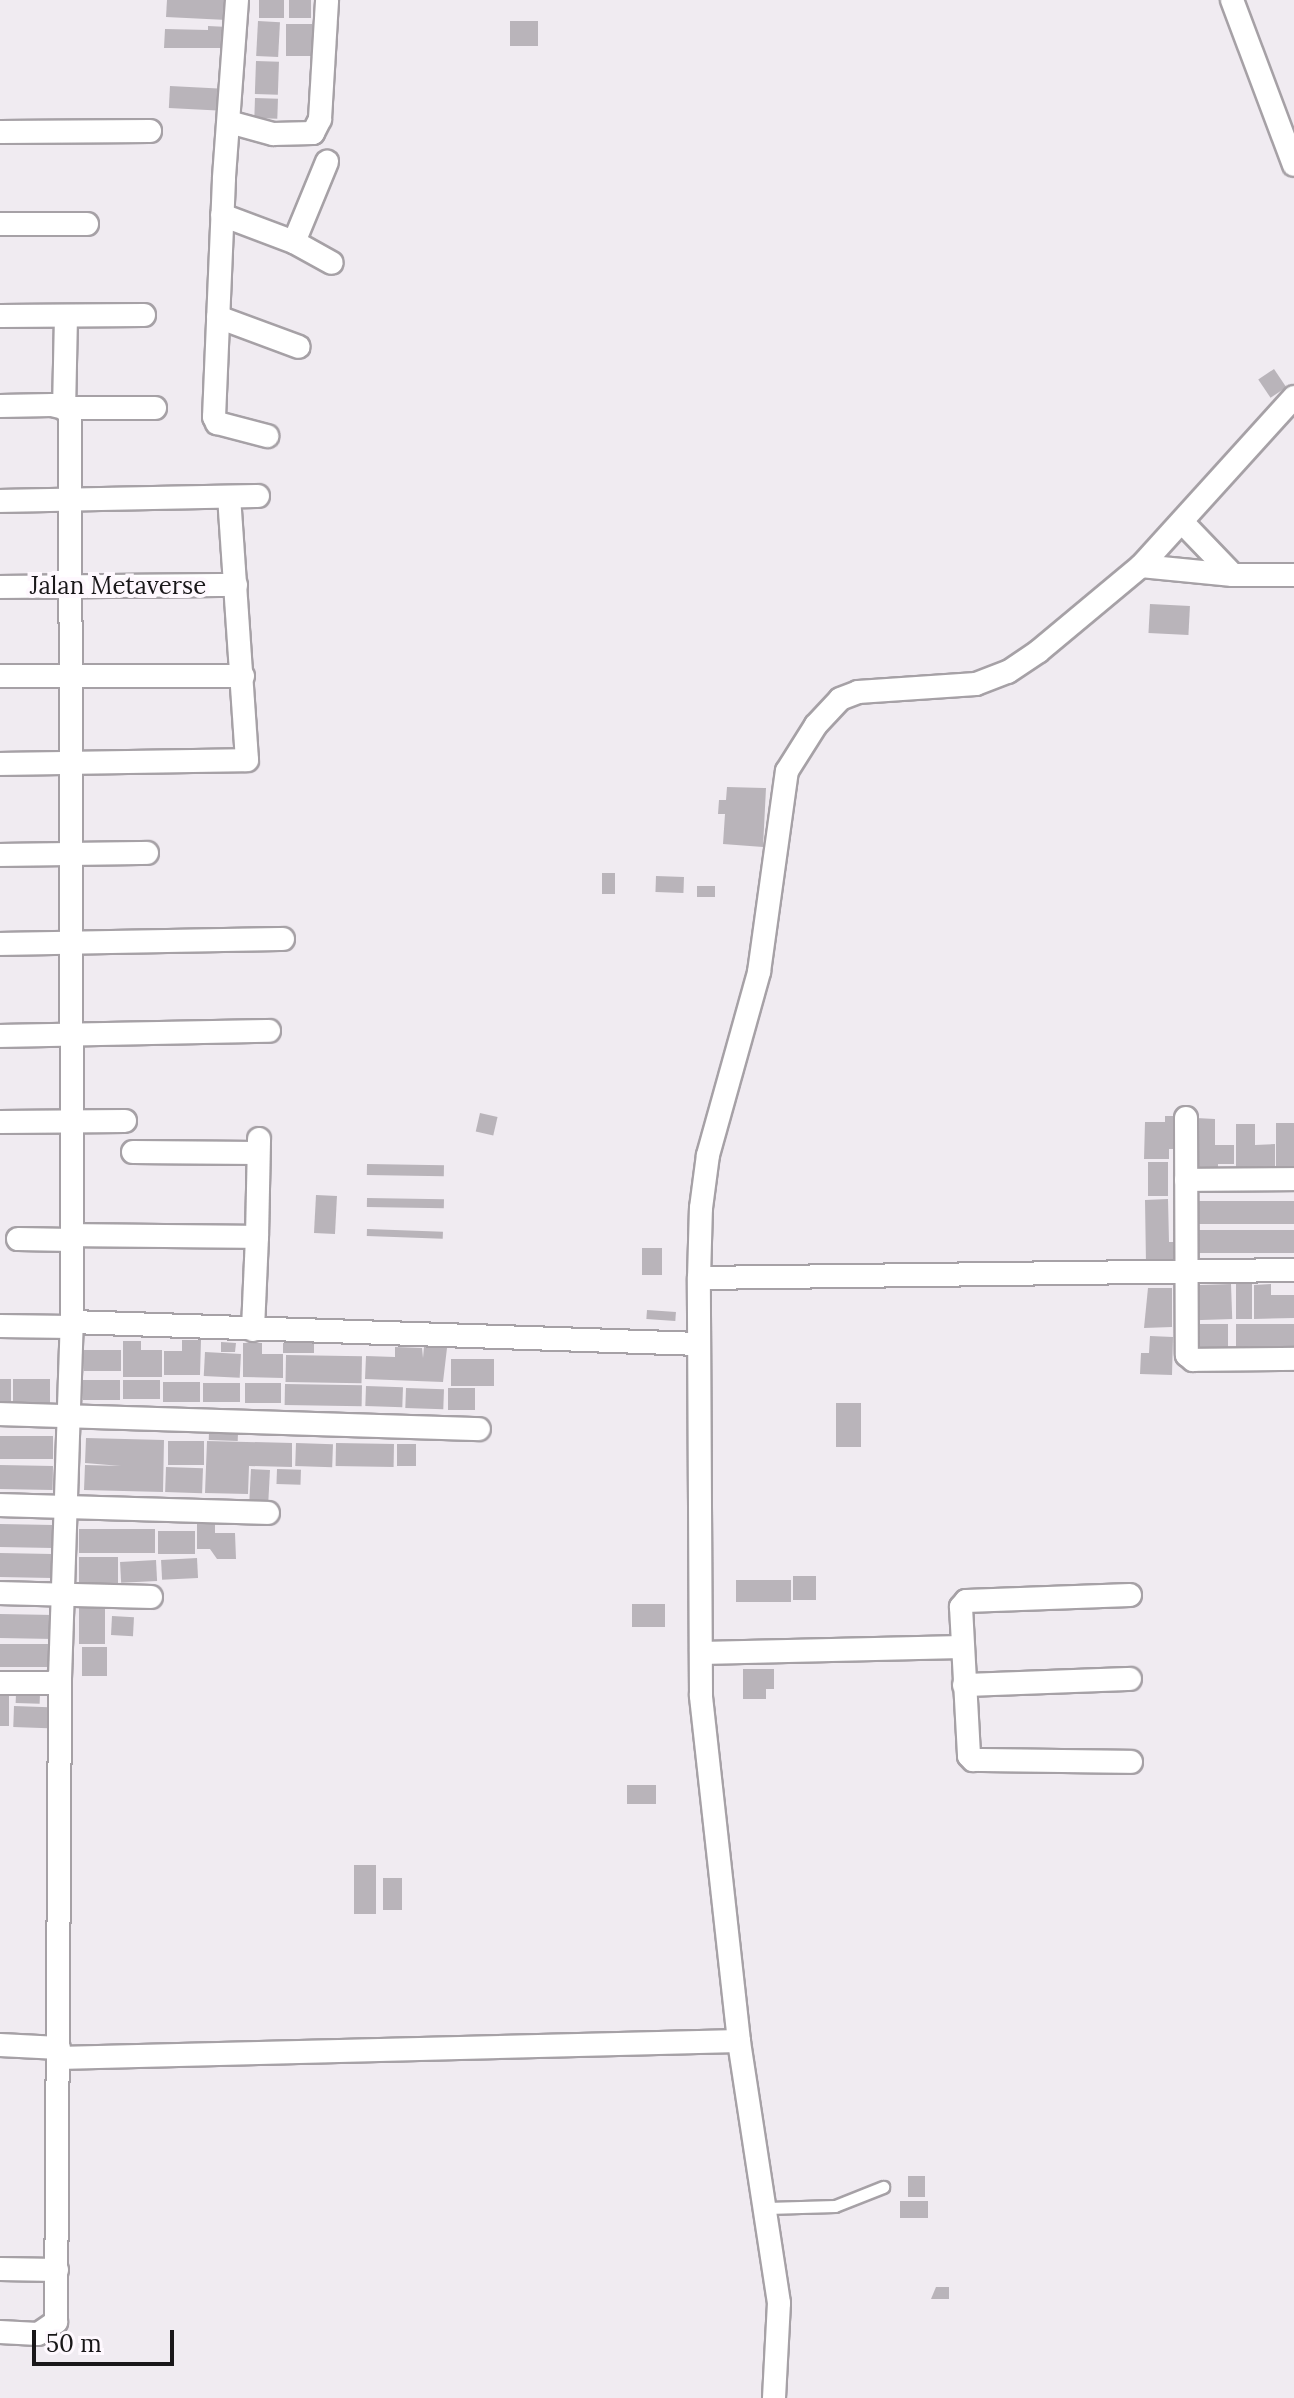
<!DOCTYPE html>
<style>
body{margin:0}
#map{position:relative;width:1294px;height:2398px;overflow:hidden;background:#f0ebf1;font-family:Lora,serif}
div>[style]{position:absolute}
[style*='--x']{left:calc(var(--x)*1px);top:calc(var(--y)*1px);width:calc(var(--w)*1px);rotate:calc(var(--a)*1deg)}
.building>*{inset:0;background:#b9b4ba;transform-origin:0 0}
.roads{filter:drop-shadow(2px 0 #a6a1a6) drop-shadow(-2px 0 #a6a1a6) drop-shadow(0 2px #a6a1a6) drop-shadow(0 -2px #a6a1a6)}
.service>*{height:11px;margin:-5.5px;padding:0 5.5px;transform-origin:5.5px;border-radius:5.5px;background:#fff}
.minor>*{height:22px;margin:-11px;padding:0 11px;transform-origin:11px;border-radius:11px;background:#fff}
span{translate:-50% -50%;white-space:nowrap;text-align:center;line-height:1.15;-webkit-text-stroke:8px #fef8fe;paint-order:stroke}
.street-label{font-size:24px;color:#191719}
.scale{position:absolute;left:32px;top:2330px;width:142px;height:36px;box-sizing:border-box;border:4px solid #191719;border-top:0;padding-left:10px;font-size:24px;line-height:28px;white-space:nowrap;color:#191719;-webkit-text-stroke:6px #fef8fe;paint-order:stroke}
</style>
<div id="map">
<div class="building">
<i style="clip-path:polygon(167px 0,227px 0,227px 20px,166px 17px)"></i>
<i style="left:259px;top:0;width:25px;height:18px"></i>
<i style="left:289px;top:0;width:22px;height:18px"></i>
<i style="left:258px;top:21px;width:22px;height:35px;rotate:3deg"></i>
<i style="left:510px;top:21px;width:28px;height:25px"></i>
<i style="left:286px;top:24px;width:26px;height:32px"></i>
<i style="clip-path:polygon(208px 26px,228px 27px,228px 48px,164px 48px,165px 29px,208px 30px)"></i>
<i style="left:256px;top:61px;width:23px;height:33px;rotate:2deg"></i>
<i style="left:170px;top:86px;width:58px;height:22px;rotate:3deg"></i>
<i style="left:255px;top:98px;width:23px;height:20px;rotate:2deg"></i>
<i style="left:1274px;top:369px;width:22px;height:19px;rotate:56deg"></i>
<i style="left:1150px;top:604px;width:40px;height:29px;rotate:3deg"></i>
<i style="clip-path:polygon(727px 787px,766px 788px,763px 847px,723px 844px,725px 814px,718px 814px,719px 800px,726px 800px)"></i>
<i style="left:602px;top:873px;width:13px;height:21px"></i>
<i style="left:656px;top:876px;width:28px;height:16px;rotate:2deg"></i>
<i style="left:697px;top:886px;width:18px;height:11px"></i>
<i style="left:480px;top:1113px;width:18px;height:19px;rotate:13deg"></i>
<i style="clip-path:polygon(1165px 1116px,1180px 1116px,1179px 1149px,1169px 1149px,1169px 1159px,1144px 1159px,1145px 1122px,1165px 1122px)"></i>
<i style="clip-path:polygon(1196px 1118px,1215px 1119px,1215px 1145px,1234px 1145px,1234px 1164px,1218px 1164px,1218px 1174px,1195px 1173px)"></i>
<i style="left:1294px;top:1123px;width:45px;height:18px;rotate:90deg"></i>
<i style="clip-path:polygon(1236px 1124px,1255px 1124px,1255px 1145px,1275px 1144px,1275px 1167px,1236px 1167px)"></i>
<i style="left:1148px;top:1162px;width:20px;height:34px"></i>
<i style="left:367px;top:1164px;width:77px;height:11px;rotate:1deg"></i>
<i style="left:316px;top:1195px;width:21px;height:38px;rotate:3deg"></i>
<i style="left:367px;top:1198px;width:77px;height:9px;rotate:1deg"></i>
<i style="clip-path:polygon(1168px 1199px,1169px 1242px,1183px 1242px,1183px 1263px,1146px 1264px,1145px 1200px)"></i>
<i style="left:1294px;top:1201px;width:23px;height:100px;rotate:90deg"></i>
<i style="left:367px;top:1229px;width:76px;height:7px;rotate:2deg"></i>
<i style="left:1294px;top:1230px;width:23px;height:98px;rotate:90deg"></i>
<i style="left:642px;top:1248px;width:20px;height:27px"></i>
<i style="left:1231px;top:1284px;width:35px;height:38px;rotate:88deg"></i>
<i style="left:1252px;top:1284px;width:35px;height:16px;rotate:90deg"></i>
<i style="clip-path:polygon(1271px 1284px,1271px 1295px,1294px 1295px,1294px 1318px,1254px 1319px,1254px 1285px)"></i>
<i style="clip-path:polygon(1148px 1288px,1172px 1288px,1172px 1327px,1144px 1328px)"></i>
<i style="left:647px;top:1310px;width:29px;height:9px;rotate:4deg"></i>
<i style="left:1193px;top:1324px;width:35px;height:24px"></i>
<i style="left:1294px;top:1324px;width:24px;height:58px;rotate:90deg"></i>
<i style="clip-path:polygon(1150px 1336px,1173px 1337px,1172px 1375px,1140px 1374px,1141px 1353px,1149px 1353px)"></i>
<i style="clip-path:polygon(182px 1340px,201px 1340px,200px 1375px,164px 1375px,164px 1351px,182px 1351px)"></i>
<i style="clip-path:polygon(123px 1341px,141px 1341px,141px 1350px,162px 1350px,162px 1377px,123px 1377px)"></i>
<i style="clip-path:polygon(221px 1342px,236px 1343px,235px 1352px,221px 1352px)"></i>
<i style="clip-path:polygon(243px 1343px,262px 1343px,262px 1354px,283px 1354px,283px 1378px,243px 1377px)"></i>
<i style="left:283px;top:1343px;width:31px;height:10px"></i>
<i style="clip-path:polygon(395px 1347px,422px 1348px,423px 1358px,424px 1347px,447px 1348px,443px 1382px,365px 1379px,366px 1356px,395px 1357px)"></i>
<i style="left:84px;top:1350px;width:37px;height:21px"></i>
<i style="left:205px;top:1352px;width:36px;height:24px;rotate:3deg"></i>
<i style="left:286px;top:1355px;width:76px;height:27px;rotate:1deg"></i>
<i style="left:451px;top:1359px;width:43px;height:27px"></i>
<i style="left:0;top:1379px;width:11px;height:24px"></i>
<i style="left:13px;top:1379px;width:37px;height:24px"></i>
<i style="left:83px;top:1380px;width:37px;height:20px"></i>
<i style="left:123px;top:1380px;width:37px;height:19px"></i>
<i style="left:163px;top:1382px;width:37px;height:20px"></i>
<i style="left:203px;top:1383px;width:37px;height:19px"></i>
<i style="left:245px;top:1383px;width:36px;height:20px"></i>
<i style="left:285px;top:1384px;width:77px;height:21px;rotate:1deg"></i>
<i style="left:366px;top:1386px;width:37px;height:20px;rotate:2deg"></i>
<i style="left:406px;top:1388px;width:38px;height:20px;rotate:2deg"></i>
<i style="left:448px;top:1388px;width:27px;height:22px"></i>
<i style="left:836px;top:1403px;width:25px;height:44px"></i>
<i style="left:209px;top:1432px;width:29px;height:8px;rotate:2deg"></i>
<i style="left:0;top:1436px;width:53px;height:23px"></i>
<i style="clip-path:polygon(86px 1438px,164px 1440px,163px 1492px,84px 1490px,85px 1465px,121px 1466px,85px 1463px)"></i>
<i style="left:168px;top:1441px;width:36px;height:24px"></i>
<i style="clip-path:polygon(207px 1441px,292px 1443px,292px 1467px,249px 1466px,248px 1494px,205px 1493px)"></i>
<i style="left:296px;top:1443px;width:37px;height:23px;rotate:2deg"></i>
<i style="left:336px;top:1443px;width:58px;height:23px;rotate:1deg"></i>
<i style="left:397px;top:1444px;width:19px;height:22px"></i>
<i style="left:0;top:1465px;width:53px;height:24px;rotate:1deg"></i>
<i style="left:166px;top:1467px;width:37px;height:25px;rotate:2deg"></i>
<i style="left:251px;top:1469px;width:19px;height:35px;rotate:3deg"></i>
<i style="left:277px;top:1469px;width:24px;height:15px;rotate:2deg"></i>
<i style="left:0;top:1524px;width:53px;height:23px;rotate:1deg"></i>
<i style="clip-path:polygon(197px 1524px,215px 1524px,215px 1533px,235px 1533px,236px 1559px,217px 1559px,210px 1549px,197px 1549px)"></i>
<i style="left:79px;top:1529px;width:76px;height:24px"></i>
<i style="left:158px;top:1531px;width:37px;height:23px"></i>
<i style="left:0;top:1553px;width:52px;height:24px;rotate:1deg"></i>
<i style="left:79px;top:1557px;width:39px;height:27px"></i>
<i style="left:197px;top:1558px;width:20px;height:36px;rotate:87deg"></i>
<i style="left:156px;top:1560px;width:21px;height:36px;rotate:87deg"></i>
<i style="left:793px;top:1576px;width:23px;height:24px"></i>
<i style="left:736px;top:1580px;width:55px;height:22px"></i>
<i style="left:632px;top:1604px;width:33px;height:23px"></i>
<i style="left:79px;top:1607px;width:26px;height:37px"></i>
<i style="left:0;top:1614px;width:54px;height:24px;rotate:1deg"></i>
<i style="left:112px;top:1616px;width:22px;height:19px;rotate:3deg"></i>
<i style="left:0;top:1644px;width:54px;height:23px"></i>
<i style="left:82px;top:1647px;width:25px;height:29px"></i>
<i style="clip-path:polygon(743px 1669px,774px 1669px,774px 1689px,766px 1689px,766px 1699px,743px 1699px)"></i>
<i style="left:16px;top:1693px;width:24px;height:10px;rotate:2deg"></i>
<i style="left:0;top:1695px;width:9px;height:31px"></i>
<i style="left:14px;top:1706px;width:35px;height:21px;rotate:2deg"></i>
<i style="left:656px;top:1785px;width:19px;height:29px;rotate:90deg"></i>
<i style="left:354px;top:1865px;width:22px;height:49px"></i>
<i style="left:383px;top:1878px;width:19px;height:32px"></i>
<i style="left:908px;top:2176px;width:17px;height:21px"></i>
<i style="left:900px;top:2201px;width:28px;height:17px"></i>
<i style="clip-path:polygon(936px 2287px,949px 2287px,949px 2299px,931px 2299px)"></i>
</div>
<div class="roads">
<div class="service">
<i style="--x:767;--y:2208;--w:68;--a:-1.7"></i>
<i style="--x:835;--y:2206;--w:52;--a:-21.6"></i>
</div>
<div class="minor">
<i style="--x:237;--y:0;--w:179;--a:94.2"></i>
<i style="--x:224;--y:179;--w:238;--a:92.4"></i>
<i style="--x:214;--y:417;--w:7;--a:63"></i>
<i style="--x:217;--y:423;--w:52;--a:14.6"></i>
<i style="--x:1232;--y:0;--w:176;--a:69.4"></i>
<i style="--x:229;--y:122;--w:46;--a:15.3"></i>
<i style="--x:273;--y:134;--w:40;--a:-1.4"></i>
<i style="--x:313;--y:133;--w:16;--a:-63"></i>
<i style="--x:320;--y:119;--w:119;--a:-86.6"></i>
<i style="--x:0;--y:132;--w:150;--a:-0.4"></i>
<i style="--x:222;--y:215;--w:77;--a:20.6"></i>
<i style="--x:294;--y:242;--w:87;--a:-67.6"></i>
<i style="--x:0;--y:224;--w:87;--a:0"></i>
<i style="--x:294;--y:242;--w:43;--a:28.9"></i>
<i style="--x:0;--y:316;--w:144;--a:-0.4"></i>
<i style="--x:66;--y:316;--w:92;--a:91.2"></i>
<i style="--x:64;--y:408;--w:91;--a:0"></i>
<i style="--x:218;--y:317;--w:86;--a:20.3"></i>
<i style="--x:0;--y:406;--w:52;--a:-1.1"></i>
<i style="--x:52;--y:405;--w:12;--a:14"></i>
<i style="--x:64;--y:408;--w:9;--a:49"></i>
<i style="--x:70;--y:415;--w:820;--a:89.86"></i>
<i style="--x:0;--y:501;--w:258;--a:-1.1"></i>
<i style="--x:1183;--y:523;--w:72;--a:46.1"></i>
<i style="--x:1141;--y:566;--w:92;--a:5.6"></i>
<i style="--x:1233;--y:575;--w:61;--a:0"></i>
<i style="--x:0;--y:587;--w:236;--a:-0.5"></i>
<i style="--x:0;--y:676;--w:243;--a:0"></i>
<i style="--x:0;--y:764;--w:247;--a:-0.9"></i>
<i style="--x:247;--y:760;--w:263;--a:-93.9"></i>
<i style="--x:0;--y:855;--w:147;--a:-0.8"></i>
<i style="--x:0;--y:944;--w:283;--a:-1"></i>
<i style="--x:0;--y:1036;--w:269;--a:-1.1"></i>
<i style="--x:1186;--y:1118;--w:237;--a:89.8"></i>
<i style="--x:1187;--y:1355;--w:8;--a:40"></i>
<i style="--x:1193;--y:1360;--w:101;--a:-0.6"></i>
<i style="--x:0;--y:1122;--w:125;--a:-0.5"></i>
<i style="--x:133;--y:1152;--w:125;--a:0.5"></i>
<i style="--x:1186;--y:1180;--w:108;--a:-0.5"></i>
<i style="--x:257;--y:1237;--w:98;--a:-88.8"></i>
<i style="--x:18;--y:1239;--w:54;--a:1.1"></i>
<i style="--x:699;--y:1278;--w:595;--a:-0.77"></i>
<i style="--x:72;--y:1322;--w:87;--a:-90"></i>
<i style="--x:72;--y:1235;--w:185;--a:0.6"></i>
<i style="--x:257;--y:1237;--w:93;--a:92.5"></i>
<i style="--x:0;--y:1326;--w:71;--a:0.8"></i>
<i style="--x:0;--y:1414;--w:479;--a:1.8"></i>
<i style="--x:0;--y:1505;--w:268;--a:1.7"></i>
<i style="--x:0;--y:1593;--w:151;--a:1.5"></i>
<i style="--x:1130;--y:1595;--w:164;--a:177.9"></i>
<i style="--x:966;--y:1601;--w:8;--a:130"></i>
<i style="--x:961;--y:1607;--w:149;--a:86.9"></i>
<i style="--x:969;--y:1756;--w:6;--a:45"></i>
<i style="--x:973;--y:1760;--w:158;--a:0.7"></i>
<i style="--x:701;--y:1653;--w:261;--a:-1.3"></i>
<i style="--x:0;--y:1683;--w:51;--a:0"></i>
<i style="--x:51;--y:1683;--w:10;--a:-29"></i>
<i style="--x:60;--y:1678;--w:356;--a:-88.1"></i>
<i style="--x:72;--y:1322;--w:627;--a:2.01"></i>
<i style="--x:964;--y:1685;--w:166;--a:-2.1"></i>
<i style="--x:0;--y:2045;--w:59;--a:2.9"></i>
<i style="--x:58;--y:2058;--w:681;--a:-1.43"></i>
<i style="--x:0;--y:2269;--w:57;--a:1"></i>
<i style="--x:0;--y:2332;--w:38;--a:3"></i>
<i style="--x:38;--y:2334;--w:22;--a:-34"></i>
<i style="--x:56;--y:2322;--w:644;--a:-89.64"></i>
<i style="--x:774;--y:2398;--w:95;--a:-87"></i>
<i style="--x:779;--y:2303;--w:265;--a:-98.7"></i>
<i style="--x:739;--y:2041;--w:347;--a:-96.3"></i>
<i style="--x:701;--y:1696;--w:418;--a:-90.3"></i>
<i style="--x:699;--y:1278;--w:70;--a:-88.4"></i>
<i style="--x:701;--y:1208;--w:53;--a:-82.5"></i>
<i style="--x:708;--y:1155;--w:190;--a:-74.4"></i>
<i style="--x:759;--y:972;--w:203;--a:-82.1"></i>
<i style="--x:787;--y:771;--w:54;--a:-57.8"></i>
<i style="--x:816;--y:725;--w:35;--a:-47"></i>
<i style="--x:840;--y:699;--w:19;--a:-21"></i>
<i style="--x:858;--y:692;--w:118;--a:-3.9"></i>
<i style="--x:976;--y:684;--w:34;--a:-21"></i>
<i style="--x:1008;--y:672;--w:37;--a:-34"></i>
<i style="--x:1039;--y:651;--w:133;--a:-39.8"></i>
<i style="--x:1141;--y:566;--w:228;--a:-47.8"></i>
</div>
</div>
<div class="street-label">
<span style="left:118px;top:586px">Jalan Metaverse</span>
</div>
<div class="scale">50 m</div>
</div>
